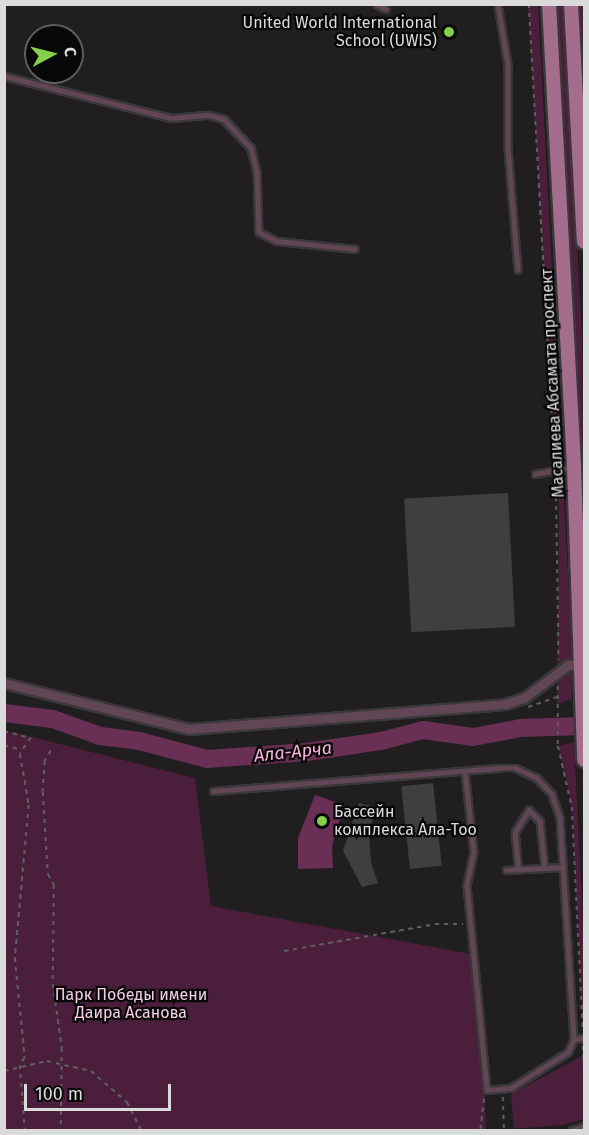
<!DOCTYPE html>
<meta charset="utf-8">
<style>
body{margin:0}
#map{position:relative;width:589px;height:1135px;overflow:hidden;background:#201e1f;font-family:"Fira Sans",sans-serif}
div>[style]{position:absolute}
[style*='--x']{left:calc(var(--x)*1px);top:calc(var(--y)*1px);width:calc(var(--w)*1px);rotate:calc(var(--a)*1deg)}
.green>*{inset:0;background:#4b1f3c}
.water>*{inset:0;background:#6a2f55}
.river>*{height:18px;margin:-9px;padding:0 9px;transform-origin:9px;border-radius:9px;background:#6a2f55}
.building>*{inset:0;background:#413e3f;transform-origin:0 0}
.path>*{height:1.5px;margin-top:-0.75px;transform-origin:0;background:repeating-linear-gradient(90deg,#605f60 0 4.5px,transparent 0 9px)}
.roads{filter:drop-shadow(2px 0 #3a3839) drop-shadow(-2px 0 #3a3839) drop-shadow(0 2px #3a3839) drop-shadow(0 -2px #3a3839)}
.lane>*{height:4.5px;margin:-2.25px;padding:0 2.25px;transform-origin:2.25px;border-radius:2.25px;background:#614656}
.street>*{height:9px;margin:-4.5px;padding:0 4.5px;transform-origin:4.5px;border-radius:4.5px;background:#614656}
.primary>*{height:14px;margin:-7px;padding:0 7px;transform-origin:7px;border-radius:7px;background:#a46d8e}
.dots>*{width:16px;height:16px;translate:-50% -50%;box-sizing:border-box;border:3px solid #090809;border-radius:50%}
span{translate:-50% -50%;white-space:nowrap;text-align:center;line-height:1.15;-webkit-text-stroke:4.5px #090809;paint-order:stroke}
.poi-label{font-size:16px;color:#dcdbdc}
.right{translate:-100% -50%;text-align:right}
.left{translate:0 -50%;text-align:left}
.street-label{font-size:16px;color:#dcdbdc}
.park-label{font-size:16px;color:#f4cfe4}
.water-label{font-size:18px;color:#fcb2de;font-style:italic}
.frame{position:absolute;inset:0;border:6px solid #dcdbdc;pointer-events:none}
.north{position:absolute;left:24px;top:24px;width:60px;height:60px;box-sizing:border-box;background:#090809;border:2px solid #5d5c5d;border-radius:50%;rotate:83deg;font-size:16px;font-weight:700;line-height:24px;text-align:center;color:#dcdbdc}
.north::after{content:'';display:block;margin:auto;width:21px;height:27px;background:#88cf49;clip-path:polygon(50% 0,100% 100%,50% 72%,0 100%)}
.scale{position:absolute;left:24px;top:1084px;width:147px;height:27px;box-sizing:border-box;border:3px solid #dcdbdc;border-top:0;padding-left:8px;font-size:18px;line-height:21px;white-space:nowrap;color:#dcdbdc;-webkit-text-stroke:4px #090809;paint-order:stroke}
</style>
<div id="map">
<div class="green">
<i style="clip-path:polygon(528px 5px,538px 5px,571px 630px,572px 699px,557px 704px,559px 511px)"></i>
<i style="clip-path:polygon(557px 5px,563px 5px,582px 336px,584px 512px)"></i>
<i style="clip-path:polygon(578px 5px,584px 5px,584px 115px)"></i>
<i style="clip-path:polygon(4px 730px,195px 778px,211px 906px,477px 955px,486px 1130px,5px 1130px)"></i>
<i style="clip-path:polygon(574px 742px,584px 944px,583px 1030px,572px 807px,558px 746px)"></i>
<i style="clip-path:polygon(584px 1055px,584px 1119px,563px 1125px,514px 1129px,511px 1094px)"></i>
</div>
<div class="water">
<i style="clip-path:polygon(315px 795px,344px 805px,332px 846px,333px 868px,298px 869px,298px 838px)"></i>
</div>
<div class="river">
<i style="--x:4;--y:713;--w:49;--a:7"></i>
<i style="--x:53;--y:719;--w:50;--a:19.9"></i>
<i style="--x:100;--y:736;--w:39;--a:7"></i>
<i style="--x:139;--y:741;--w:70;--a:14.8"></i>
<i style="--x:207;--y:759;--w:100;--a:-4"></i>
<i style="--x:307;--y:752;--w:75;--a:-8.5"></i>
<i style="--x:381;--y:741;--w:43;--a:-14.7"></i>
<i style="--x:423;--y:730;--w:50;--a:8"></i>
<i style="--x:473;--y:737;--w:49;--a:-10.6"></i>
<i style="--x:521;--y:728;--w:63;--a:-1.8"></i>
</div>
<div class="building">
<i style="left:508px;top:493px;width:134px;height:104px;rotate:87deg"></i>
<i style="left:433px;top:783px;width:83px;height:32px;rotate:84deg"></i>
<i style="clip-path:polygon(359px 803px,376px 807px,369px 834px,371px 862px,378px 883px,362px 887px,343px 851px)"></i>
</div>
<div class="path">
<i style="--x:529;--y:4;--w:459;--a:86.8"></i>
<i style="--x:556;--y:479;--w:181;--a:89.1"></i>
<i style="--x:558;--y:686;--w:60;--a:90"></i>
<i style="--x:558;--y:746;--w:63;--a:77.1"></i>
<i style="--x:572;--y:807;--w:223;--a:87.2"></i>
<i style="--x:528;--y:707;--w:31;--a:-19"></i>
<i style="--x:4;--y:731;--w:28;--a:15"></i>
<i style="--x:31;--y:738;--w:19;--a:125"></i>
<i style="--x:20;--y:754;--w:52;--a:80"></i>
<i style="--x:29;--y:805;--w:154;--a:95.2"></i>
<i style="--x:15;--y:958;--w:100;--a:84.3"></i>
<i style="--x:25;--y:1058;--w:9;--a:126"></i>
<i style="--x:20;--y:1065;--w:65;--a:85.6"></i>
<i style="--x:4;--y:745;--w:18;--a:16"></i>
<i style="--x:51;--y:751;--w:12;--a:121"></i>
<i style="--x:45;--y:761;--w:31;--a:94"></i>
<i style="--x:43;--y:792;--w:82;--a:86.5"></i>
<i style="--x:48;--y:874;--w:13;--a:61"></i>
<i style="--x:54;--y:885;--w:99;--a:90.6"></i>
<i style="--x:53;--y:984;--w:65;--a:82"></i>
<i style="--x:62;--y:1048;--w:82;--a:90.7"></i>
<i style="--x:284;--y:951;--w:153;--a:-10.1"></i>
<i style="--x:435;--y:924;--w:28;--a:0"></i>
<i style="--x:583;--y:1046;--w:20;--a:87"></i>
<i style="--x:4;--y:1071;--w:44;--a:-13.1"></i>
<i style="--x:47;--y:1061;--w:45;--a:12.8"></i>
<i style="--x:91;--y:1071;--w:48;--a:40.7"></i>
<i style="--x:127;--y:1102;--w:31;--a:63"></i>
<i style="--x:503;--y:1097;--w:33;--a:88"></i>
<i style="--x:480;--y:1130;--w:34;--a:-83"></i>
</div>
<div class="roads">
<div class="lane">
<i style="--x:377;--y:4;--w:10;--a:29"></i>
<i style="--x:498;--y:4;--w:62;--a:80.7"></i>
<i style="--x:508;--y:65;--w:83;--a:90"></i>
<i style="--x:508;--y:148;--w:122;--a:85.3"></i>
<i style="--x:4;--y:76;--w:172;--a:14.1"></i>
<i style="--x:171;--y:118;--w:38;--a:-5"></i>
<i style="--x:209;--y:115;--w:16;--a:15"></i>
<i style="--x:224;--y:119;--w:40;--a:47"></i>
<i style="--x:251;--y:148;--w:25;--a:76"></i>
<i style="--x:257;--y:172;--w:60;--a:88.1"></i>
<i style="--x:259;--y:232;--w:20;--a:27"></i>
<i style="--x:277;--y:241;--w:78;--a:5.9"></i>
<i style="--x:535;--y:474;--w:37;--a:-11"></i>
<i style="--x:465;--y:771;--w:81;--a:83.7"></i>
<i style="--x:474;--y:852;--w:34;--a:102"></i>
<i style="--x:467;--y:885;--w:206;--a:84.4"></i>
<i style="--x:487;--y:1090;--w:24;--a:-5"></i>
<i style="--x:511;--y:1088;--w:67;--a:-32.3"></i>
<i style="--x:568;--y:1052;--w:14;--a:-65"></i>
<i style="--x:574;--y:1039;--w:10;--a:-6"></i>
<i style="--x:213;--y:791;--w:288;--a:-4.6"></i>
<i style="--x:500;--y:768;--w:16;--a:0"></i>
<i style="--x:516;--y:768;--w:23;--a:25"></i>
<i style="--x:537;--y:778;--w:22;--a:47"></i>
<i style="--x:552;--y:794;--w:24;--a:71"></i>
<i style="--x:560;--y:817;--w:222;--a:86.4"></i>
<i style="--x:506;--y:870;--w:57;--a:-3"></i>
<i style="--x:518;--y:870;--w:38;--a:-95"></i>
<i style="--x:515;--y:832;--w:26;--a:-58"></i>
<i style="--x:529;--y:810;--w:16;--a:45"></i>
<i style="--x:540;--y:821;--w:47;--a:83.9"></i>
<i style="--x:572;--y:1130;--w:13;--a:-18"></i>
</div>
<div class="street">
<i style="--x:4;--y:683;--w:191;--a:14"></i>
<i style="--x:189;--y:729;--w:317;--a:-4.5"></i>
<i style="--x:505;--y:704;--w:20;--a:-18"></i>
<i style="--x:524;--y:698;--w:55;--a:-36.9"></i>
<i style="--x:568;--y:665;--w:13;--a:-4"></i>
</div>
<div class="primary">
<i style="--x:549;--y:4;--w:464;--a:86.9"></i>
<i style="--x:574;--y:467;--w:293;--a:88"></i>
<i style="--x:571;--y:4;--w:238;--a:86.9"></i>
</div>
</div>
<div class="dots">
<i style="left:449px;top:32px;background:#88cf49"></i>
<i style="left:322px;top:821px;background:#88cf49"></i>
</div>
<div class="poi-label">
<span class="right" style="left:437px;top:32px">United World International<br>School (UWIS)</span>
<span class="left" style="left:334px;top:821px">Бассейн<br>комплекса Ала-Тоо</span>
</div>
<div class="street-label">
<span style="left:553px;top:383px;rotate:-93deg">Масалиева Абсамата проспект</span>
</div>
<div class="park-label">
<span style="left:131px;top:1004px">Парк Победы имени<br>Даира Асанова</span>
</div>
<div class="water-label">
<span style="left:293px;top:752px;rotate:-6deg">Ала-Арча</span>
</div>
<div class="frame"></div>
<div class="north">С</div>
<div class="scale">100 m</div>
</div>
